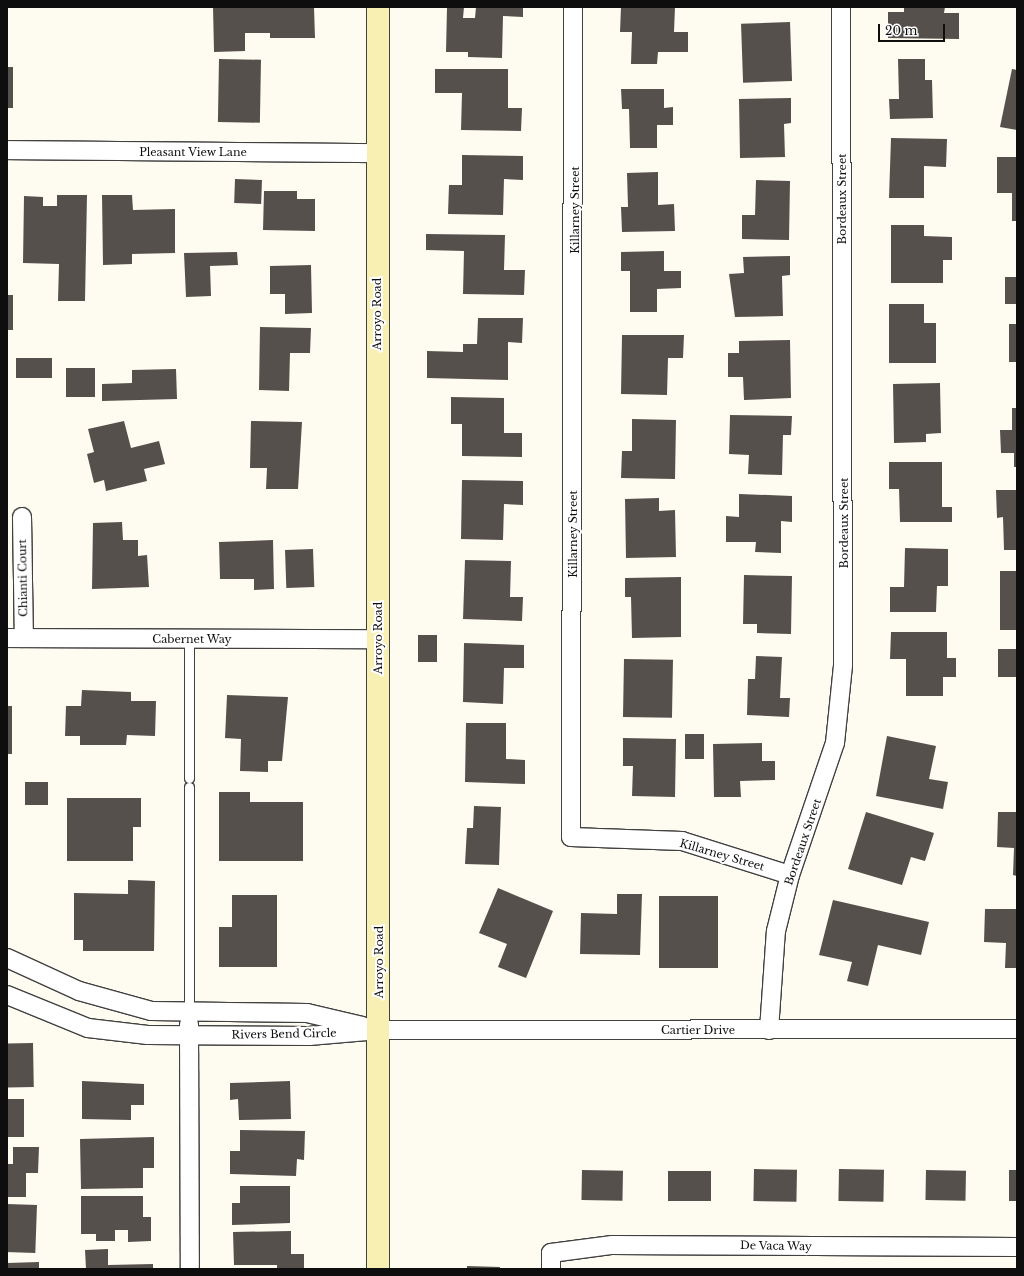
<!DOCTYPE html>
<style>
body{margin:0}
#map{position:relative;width:1024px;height:1276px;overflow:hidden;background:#fefbf1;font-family:"Libre Baskerville",serif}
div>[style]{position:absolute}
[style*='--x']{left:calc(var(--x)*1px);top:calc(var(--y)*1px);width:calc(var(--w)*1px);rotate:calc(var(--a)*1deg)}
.building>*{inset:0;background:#56504c;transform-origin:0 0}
.roads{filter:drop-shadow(1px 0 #414141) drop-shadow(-1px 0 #414141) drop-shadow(0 1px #414141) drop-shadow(0 -1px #414141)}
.lane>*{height:9px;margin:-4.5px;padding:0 4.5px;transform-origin:4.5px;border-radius:4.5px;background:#fff}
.street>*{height:18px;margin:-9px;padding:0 9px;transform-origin:9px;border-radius:9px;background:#fff}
.secondary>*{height:22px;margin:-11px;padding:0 11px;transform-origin:11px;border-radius:11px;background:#f8f0b2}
span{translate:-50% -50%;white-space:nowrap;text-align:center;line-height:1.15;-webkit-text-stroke:4px #fff;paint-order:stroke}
.street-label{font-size:11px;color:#0e0e0e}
.frame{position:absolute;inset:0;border:8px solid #0e0e0e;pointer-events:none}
.scale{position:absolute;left:878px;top:24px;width:67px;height:18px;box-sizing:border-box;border:2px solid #0e0e0e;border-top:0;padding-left:5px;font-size:12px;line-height:14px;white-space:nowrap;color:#0e0e0e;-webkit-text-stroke:3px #fff;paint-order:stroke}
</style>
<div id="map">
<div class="building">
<i style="clip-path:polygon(213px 7px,314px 7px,315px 38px,270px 38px,270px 33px,245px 33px,245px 51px,214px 52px)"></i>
<i style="clip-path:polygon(447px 7px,464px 7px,463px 18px,475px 18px,476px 7px,523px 7px,523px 17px,503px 16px,502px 58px,468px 57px,468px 52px,446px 52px)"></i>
<i style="clip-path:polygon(621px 7px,675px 7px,674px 32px,688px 32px,688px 52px,658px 52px,657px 64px,631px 64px,632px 32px,620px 32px)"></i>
<i style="clip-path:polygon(904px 7px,945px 7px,944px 13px,959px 13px,959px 39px,888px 38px,888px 12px,904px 12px)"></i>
<i style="left:790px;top:22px;width:59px;height:49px;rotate:88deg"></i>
<i style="left:219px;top:59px;width:42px;height:63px;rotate:1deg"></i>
<i style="clip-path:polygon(898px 59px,925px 59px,925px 80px,932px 80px,933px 118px,890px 119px,889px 99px,899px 99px)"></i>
<i style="left:7px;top:67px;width:6px;height:41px"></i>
<i style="clip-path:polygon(435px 69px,508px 69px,508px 108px,522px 108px,521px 131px,461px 130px,462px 93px,435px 93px)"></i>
<i style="clip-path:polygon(1012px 69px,1017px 70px,1017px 130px,1000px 127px)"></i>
<i style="clip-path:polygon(621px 89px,664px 89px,664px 108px,673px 107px,673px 125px,657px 125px,657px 148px,630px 148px,629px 109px,622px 109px)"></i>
<i style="clip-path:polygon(791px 98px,791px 123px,784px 124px,785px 157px,740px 158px,739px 99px)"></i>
<i style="clip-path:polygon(891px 138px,947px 139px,946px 167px,924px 166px,924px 198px,889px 198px)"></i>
<i style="clip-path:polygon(462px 155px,523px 156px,523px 180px,504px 179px,503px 215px,448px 214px,449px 185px,462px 185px)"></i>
<i style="clip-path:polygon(997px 157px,1017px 157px,1017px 221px,1012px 221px,1012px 193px,997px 193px)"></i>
<i style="clip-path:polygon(658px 172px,658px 205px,674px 204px,675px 231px,622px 232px,621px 207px,628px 207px,627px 173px)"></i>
<i style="left:235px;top:179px;width:27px;height:24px;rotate:2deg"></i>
<i style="clip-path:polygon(756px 180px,790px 181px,789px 240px,742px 239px,742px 215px,755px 215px)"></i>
<i style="clip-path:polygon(264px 191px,297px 191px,297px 199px,315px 199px,315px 231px,263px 230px)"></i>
<i style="clip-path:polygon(57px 195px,87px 195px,85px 301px,58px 301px,59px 264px,23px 263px,24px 196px,43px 197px,43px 206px,57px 206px)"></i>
<i style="clip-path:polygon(102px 195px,132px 195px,133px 210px,175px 209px,175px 253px,132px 254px,132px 264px,103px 265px)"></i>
<i style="clip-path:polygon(891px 225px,924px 225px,924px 236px,952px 237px,952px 260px,943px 260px,943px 283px,891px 283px)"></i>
<i style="clip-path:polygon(426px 234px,505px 235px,504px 270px,525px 270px,524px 295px,463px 294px,464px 251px,426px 250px)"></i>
<i style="clip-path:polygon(664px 251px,664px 271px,681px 271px,681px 288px,657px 289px,657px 312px,630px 312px,630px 271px,621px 271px,621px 252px)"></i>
<i style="clip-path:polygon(237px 252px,238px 265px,210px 266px,211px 296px,186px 297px,184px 253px)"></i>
<i style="clip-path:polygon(790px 256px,790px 275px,782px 276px,783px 316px,735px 317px,729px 274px,744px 273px,743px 257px)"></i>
<i style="clip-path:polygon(311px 265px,312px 313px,285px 314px,285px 294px,270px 294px,270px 266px)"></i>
<i style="left:1005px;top:277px;width:12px;height:27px"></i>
<i style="left:7px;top:295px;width:6px;height:35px"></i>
<i style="clip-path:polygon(889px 304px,924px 304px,924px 323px,936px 323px,936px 363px,889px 363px)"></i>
<i style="clip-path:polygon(478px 318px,523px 318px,522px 343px,508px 342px,508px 380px,427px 378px,427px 351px,463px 352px,463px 344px,477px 344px)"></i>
<i style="left:1009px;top:324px;width:8px;height:38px"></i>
<i style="clip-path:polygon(260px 327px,311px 328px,310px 353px,290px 353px,289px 391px,259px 390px)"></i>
<i style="clip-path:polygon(622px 335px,684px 335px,683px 358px,668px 358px,667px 395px,621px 394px)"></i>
<i style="clip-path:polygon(790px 340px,791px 398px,744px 400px,743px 377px,728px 377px,728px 353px,739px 353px,739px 341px)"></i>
<i style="left:16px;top:358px;width:36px;height:20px"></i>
<i style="left:95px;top:368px;width:29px;height:29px;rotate:90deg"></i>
<i style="clip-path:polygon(176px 369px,177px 399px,102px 401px,102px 384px,132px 383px,132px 370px)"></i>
<i style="clip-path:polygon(940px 383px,941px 433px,926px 434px,926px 442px,894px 443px,893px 384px)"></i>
<i style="clip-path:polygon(451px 397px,504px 398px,504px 433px,522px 433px,522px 457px,462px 456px,462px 424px,451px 424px)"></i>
<i style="clip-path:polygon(1012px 408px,1017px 408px,1017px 467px,1014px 467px,1014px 453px,1001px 453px,1000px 430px,1012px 430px)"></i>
<i style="clip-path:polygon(730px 415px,792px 416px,791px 435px,783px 435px,782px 475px,748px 474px,749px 455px,729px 454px)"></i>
<i style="clip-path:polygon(632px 419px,676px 420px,675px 479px,621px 478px,622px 451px,632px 451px)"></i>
<i style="clip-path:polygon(124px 421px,131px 448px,159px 441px,165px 464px,144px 469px,147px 481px,106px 491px,104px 480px,94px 483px,87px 454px,94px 452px,88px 429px)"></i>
<i style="clip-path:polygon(251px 421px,302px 422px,298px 489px,266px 489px,267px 468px,250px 468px)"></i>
<i style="clip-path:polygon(889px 462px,942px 462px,942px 507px,952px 507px,952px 522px,900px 522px,899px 489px,889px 489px)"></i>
<i style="clip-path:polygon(462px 480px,523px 481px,523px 505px,504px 504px,503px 540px,461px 539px)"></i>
<i style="clip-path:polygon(996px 490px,1017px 490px,1017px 550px,1004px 550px,1003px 517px,997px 518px)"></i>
<i style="clip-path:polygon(739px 494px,792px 496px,792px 522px,781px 521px,781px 553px,755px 552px,756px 542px,726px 542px,726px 516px,739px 517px)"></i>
<i style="clip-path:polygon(659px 498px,659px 511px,675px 510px,676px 557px,626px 558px,625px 499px)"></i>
<i style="clip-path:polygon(122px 522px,123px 540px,138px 540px,138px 556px,147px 555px,149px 587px,92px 589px,93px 523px)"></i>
<i style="clip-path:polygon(273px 540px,274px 589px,254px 590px,254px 579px,220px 579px,219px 542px)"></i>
<i style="clip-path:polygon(905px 548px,948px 549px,948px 586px,937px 586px,936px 612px,890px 612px,890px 587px,904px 587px)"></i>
<i style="left:313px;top:549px;width:38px;height:28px;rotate:88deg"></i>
<i style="clip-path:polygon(465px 560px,511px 561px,510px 597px,523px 597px,522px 621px,463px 619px)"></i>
<i style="left:1000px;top:571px;width:17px;height:59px"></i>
<i style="clip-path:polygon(744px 575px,792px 576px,791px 634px,757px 633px,757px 624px,743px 624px)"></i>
<i style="clip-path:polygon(681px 577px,681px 637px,632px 638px,631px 597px,625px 597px,625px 578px)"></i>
<i style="clip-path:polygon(891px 632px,947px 632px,947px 658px,956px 658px,956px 677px,943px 677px,943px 696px,906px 696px,906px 659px,890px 659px)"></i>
<i style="left:418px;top:635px;width:19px;height:27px"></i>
<i style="clip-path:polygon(464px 643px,524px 645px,524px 668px,504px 668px,503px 704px,463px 702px)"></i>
<i style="left:998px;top:649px;width:19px;height:28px"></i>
<i style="clip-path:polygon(756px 656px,782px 657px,780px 698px,790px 698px,789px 717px,747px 715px,748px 679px,755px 679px)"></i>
<i style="left:624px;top:659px;width:49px;height:58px;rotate:1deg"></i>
<i style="clip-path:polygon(82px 690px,131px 692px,131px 701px,156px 701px,155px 736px,127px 735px,126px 745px,80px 745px,80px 736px,65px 736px,66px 706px,81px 706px)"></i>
<i style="clip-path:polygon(227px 695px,288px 697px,282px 761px,268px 761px,268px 772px,240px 771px,241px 739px,225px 738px)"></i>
<i style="left:7px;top:706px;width:5px;height:48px"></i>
<i style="clip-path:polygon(466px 723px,506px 723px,506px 759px,525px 760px,525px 784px,465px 782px)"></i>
<i style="left:685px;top:734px;width:19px;height:25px"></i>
<i style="clip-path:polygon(887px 736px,936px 746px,929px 779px,948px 782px,943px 809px,876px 796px)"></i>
<i style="clip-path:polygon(623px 738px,676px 739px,675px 797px,632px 796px,633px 766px,623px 766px)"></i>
<i style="clip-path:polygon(762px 743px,762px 761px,775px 761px,775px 780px,740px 781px,741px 797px,714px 797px,713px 744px)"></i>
<i style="left:25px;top:782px;width:23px;height:23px"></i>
<i style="clip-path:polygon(219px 792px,250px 792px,250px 802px,303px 802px,303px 861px,219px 861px)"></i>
<i style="clip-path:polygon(67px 798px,141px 798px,141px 827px,133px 827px,133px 861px,67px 861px)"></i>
<i style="clip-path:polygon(474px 806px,501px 807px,499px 865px,465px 864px,467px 828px,473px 828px)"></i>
<i style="clip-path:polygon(866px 812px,934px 833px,925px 861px,911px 857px,902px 885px,848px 869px)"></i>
<i style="clip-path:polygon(998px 812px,1017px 812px,1017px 876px,1013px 875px,1014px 848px,997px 847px)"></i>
<i style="clip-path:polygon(128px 880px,155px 881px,154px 951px,83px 951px,83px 940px,74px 940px,74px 893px,128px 894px)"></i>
<i style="clip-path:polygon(498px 888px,553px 911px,526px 978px,498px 967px,507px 944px,479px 933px)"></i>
<i style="clip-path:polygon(617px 894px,642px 894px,640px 955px,580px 954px,581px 913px,617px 914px)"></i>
<i style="clip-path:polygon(232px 895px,277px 895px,277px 967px,219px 967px,219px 927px,232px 927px)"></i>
<i style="left:659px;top:896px;width:59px;height:72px"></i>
<i style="clip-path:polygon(833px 900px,929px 922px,921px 955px,878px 945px,868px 986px,847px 981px,852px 962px,819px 955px)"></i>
<i style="clip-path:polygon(985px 909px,1017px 909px,1017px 968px,1005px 968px,1006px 943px,984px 942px)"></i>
<i style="left:33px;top:1043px;width:44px;height:26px;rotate:89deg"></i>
<i style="clip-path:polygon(82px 1081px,144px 1084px,144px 1105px,131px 1105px,131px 1120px,82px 1119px)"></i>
<i style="clip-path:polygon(290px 1081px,291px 1119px,239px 1120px,238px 1099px,230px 1100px,230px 1083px)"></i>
<i style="left:7px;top:1099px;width:17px;height:38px"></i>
<i style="clip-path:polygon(240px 1130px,305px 1131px,304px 1160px,297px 1159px,296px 1176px,230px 1174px,230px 1151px,240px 1151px)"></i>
<i style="clip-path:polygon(154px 1137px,154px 1168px,143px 1168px,143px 1188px,81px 1189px,80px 1139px)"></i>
<i style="clip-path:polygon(13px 1147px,39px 1147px,38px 1173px,26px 1173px,26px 1197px,7px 1197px,7px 1164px,13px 1164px)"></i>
<i style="left:754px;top:1169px;width:43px;height:32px;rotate:1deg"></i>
<i style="left:839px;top:1169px;width:45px;height:32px;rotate:1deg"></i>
<i style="left:582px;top:1170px;width:41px;height:30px;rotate:1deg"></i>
<i style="left:926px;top:1170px;width:40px;height:30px;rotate:1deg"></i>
<i style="left:1009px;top:1170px;width:8px;height:31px"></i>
<i style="left:711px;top:1171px;width:30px;height:43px;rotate:90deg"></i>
<i style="clip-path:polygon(240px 1186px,290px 1186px,290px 1223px,232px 1225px,232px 1203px,240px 1203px)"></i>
<i style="clip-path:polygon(81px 1196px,143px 1196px,143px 1217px,151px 1217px,151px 1241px,128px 1242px,128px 1230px,115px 1230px,115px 1241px,96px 1241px,96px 1234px,81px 1234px)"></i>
<i style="left:7px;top:1204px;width:30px;height:48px;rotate:2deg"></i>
<i style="clip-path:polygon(291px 1231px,291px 1254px,304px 1254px,304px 1269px,277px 1269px,277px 1265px,234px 1265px,233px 1232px)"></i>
<i style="clip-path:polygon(108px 1249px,108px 1265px,153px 1264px,153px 1269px,86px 1269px,85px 1250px)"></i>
<i style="clip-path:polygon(39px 1262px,39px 1269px,7px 1269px,7px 1263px)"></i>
<i style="clip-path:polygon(467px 1266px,500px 1267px,500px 1269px,467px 1269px)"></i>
</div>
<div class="roads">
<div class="lane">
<i style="--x:189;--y:639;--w:139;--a:90"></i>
<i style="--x:189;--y:1011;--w:224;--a:-90"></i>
</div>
<div class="street">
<i style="--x:573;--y:7;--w:830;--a:90.14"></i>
<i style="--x:571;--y:837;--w:111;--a:2.1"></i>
<i style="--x:682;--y:841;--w:113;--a:17.5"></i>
<i style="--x:7;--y:150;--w:371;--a:0.5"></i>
<i style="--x:22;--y:517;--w:121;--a:89.1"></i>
<i style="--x:7;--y:638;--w:371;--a:0.2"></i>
<i style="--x:7;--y:958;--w:79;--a:24.6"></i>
<i style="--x:79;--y:991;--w:75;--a:15.5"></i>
<i style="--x:151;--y:1011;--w:156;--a:0.7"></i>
<i style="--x:307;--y:1013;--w:57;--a:13.1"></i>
<i style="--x:7;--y:995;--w:87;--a:22.2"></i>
<i style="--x:88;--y:1028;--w:60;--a:6.7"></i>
<i style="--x:148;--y:1035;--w:161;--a:0.4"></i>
<i style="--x:309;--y:1036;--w:70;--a:-4.9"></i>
<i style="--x:379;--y:1030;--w:638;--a:-0.09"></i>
<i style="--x:189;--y:1024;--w:245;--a:89.8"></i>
<i style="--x:769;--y:1030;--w:99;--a:-86"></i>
<i style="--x:776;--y:931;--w:58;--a:-76"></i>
<i style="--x:790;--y:875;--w:139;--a:-71.2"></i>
<i style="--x:835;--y:743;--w:78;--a:-84.1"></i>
<i style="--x:843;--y:665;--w:658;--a:-90.17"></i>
<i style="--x:551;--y:1269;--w:16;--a:-90"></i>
<i style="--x:551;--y:1253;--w:62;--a:-7.5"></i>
<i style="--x:612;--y:1245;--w:405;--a:0.3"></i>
</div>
<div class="secondary">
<i style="--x:378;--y:7;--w:1262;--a:90"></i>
</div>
</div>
<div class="street-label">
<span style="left:193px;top:152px">Pleasant View Lane</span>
<span style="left:842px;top:199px;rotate:-90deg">Bordeaux Street</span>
<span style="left:575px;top:210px;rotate:-90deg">Killarney Street</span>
<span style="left:377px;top:314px;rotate:-90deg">Arroyo Road</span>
<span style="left:844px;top:523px;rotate:-90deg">Bordeaux Street</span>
<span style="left:573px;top:534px;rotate:-90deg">Killarney Street</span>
<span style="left:23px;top:578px;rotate:-91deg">Chianti Court</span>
<span style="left:378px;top:638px;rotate:-90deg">Arroyo Road</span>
<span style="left:192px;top:639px">Cabernet Way</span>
<span style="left:803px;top:842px;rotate:-71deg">Bordeaux Street</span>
<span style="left:722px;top:855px;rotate:16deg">Killarney Street</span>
<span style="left:379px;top:962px;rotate:-90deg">Arroyo Road</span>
<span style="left:698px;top:1030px">Cartier Drive</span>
<span style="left:284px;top:1034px;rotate:-1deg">Rivers Bend Circle</span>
<span style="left:776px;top:1246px;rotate:1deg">De Vaca Way</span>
</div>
<div class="frame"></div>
<div class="scale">20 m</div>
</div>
